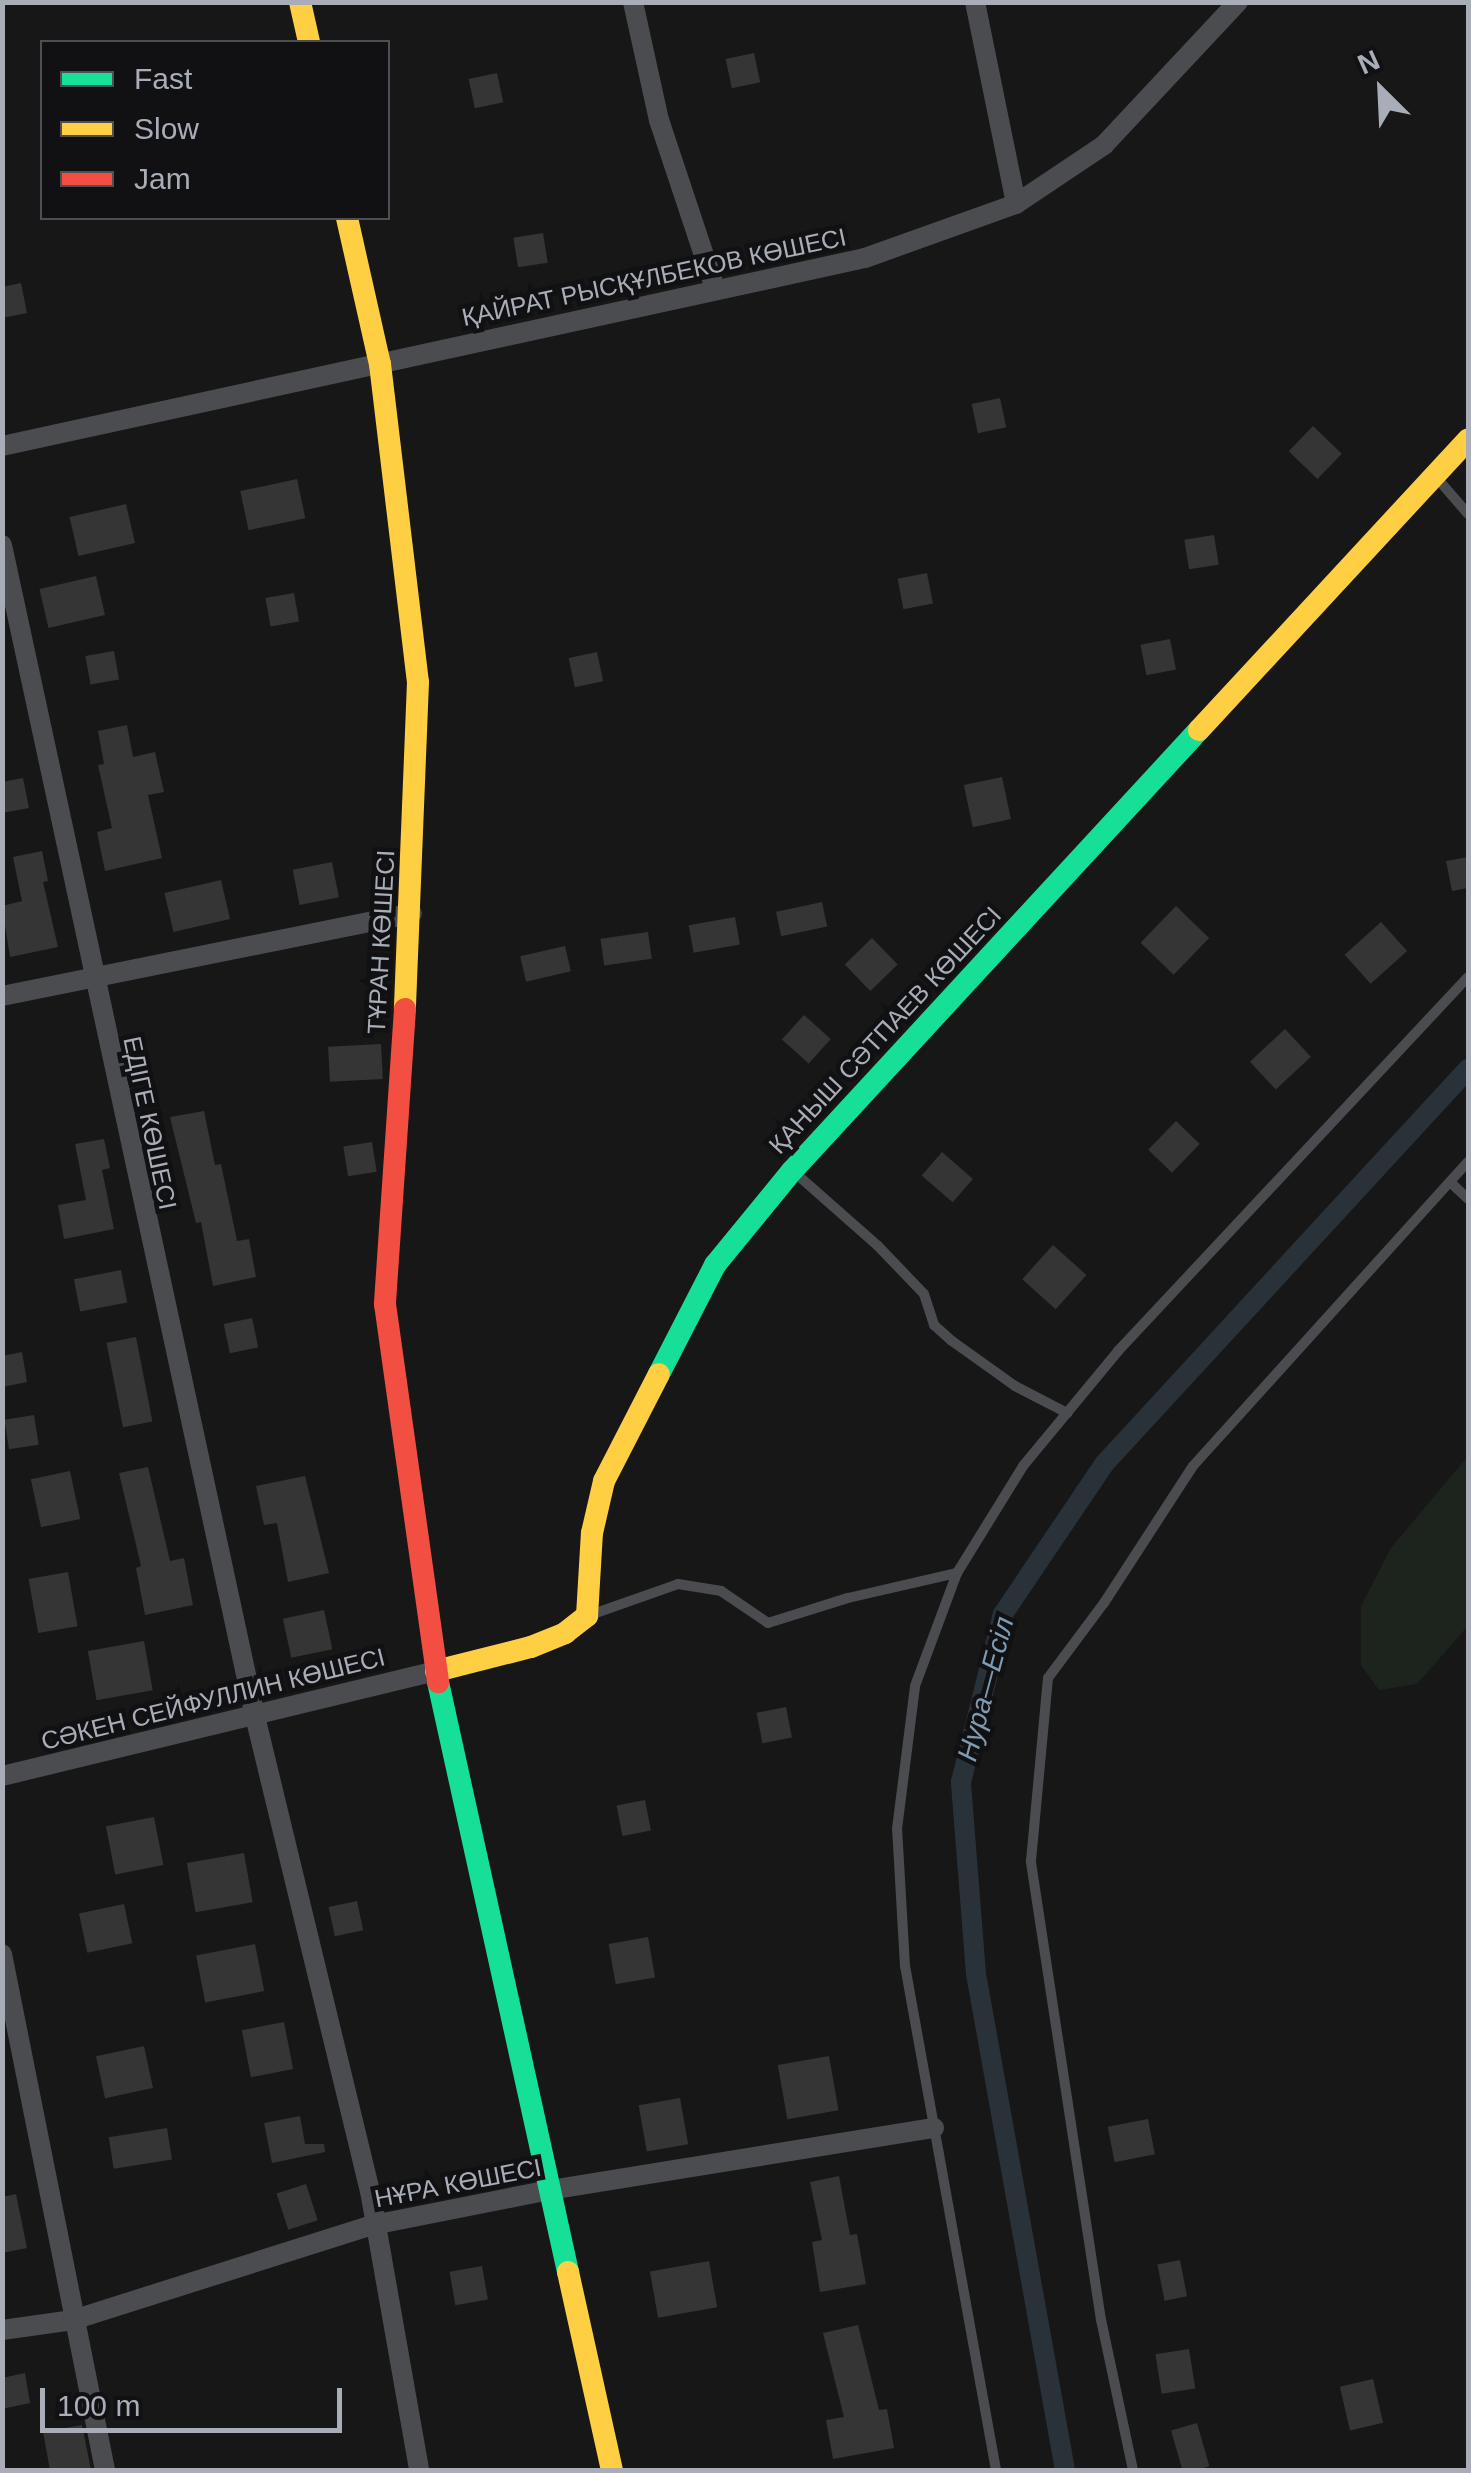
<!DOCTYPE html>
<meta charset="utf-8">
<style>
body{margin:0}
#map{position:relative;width:1471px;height:2473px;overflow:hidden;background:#171717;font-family:Arial,sans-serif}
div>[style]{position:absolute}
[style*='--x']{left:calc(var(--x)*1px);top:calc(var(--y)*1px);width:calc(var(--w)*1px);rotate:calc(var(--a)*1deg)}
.green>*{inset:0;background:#1d241e}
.canal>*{height:20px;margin:-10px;padding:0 10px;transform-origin:10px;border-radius:10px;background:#2a3239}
.building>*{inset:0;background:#353536;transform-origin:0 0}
.lane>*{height:10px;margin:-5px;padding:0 5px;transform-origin:5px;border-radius:5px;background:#4b4c50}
.street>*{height:20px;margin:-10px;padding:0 10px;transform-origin:10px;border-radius:10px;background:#4b4c50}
.fast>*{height:22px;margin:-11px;padding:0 11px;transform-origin:11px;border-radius:11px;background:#16e098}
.slow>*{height:22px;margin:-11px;padding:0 11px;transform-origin:11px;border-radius:11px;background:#ffcf43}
.jam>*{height:22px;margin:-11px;padding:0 11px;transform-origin:11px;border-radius:11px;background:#f24e42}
span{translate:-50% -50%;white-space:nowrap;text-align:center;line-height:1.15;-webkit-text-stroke:9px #111113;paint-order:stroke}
.street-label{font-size:25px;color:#a8adb8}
.water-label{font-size:28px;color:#7f9bb3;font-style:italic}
.frame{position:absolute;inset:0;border:5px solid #a8adb8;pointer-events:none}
.legend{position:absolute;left:40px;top:40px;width:350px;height:180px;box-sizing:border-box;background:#111113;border:2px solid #4d4f55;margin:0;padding:12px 18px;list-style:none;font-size:30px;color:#a8adb8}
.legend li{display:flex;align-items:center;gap:20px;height:50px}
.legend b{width:50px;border:2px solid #4d4f55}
.north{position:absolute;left:1331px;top:40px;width:100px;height:100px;-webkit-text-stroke:8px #111113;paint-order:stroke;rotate:336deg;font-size:28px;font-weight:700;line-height:40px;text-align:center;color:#a8adb8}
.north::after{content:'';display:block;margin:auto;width:35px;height:45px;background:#a8adb8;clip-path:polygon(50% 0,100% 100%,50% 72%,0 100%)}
.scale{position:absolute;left:40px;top:2388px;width:302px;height:45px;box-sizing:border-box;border:5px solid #a8adb8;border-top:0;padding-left:12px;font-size:30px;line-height:35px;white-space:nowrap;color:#a8adb8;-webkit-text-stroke:8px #111113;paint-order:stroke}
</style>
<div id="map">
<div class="green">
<i style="clip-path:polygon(1468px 1456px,1468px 1626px,1417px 1684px,1379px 1690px,1361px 1665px,1361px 1606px,1391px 1548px)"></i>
</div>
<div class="canal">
<i style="--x:1065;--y:2470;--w:504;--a:-100.17"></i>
<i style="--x:976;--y:1974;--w:193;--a:-94.5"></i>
<i style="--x:961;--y:1782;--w:173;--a:-76"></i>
<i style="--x:1003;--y:1614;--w:182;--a:-56"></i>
<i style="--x:1105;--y:1463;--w:536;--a:-47.35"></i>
</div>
<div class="building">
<i style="left:754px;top:53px;width:30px;height:29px;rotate:78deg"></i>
<i style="left:497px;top:73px;width:30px;height:29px;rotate:78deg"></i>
<i style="left:543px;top:233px;width:30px;height:30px;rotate:81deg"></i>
<i style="clip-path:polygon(21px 283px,27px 313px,2px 318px,2px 287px)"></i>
<i style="left:1000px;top:398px;width:30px;height:29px;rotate:78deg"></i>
<i style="left:1313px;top:426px;width:40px;height:35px;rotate:44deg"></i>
<i style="left:297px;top:479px;width:40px;height:58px;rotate:78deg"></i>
<i style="left:126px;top:504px;width:40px;height:58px;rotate:77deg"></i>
<i style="left:1214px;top:535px;width:30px;height:30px;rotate:81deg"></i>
<i style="left:927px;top:573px;width:31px;height:30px;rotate:79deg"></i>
<i style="left:96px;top:576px;width:40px;height:58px;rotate:77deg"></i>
<i style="left:294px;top:593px;width:29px;height:29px;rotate:80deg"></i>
<i style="left:1170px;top:639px;width:31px;height:30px;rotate:79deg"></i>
<i style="left:114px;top:651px;width:29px;height:29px;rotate:80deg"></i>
<i style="left:597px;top:652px;width:30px;height:29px;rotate:78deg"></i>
<i style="clip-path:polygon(127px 725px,133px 757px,155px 752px,164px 792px,148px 795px,162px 858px,105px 871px,97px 832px,112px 828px,98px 765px,104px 764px,98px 731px)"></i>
<i style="left:1002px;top:777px;width:43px;height:39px;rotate:78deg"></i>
<i style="clip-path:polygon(23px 778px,29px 808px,2px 813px,2px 782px)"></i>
<i style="clip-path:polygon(42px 851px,48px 881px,43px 882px,58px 947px,10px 957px,2px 906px,22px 901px,13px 857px)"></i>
<i style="clip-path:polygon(1468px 857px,1468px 888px,1452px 891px,1446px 861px)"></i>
<i style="left:332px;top:862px;width:36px;height:40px;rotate:79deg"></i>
<i style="left:221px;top:880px;width:40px;height:58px;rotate:77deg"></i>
<i style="left:822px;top:902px;width:25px;height:47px;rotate:78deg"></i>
<i style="left:1176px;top:906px;width:46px;height:51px;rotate:44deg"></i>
<i style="left:735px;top:917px;width:28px;height:47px;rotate:80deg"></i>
<i style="left:1381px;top:922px;width:39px;height:49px;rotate:48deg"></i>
<i style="left:648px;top:932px;width:27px;height:48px;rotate:82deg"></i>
<i style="left:872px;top:938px;width:37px;height:38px;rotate:46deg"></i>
<i style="left:565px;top:946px;width:26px;height:46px;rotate:77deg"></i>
<i style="left:804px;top:1015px;width:36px;height:33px;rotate:42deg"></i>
<i style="left:1285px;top:1029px;width:38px;height:48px;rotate:47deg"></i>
<i style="left:381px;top:1044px;width:35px;height:53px;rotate:87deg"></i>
<i style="clip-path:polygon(204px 1111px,215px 1165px,221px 1164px,237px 1241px,249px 1239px,256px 1277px,213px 1286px,201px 1222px,196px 1223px,170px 1117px)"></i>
<i style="left:1176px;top:1121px;width:33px;height:40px;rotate:44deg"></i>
<i style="clip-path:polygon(104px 1139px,110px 1168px,102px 1170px,114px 1229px,64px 1239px,58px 1205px,86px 1200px,75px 1144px)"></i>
<i style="left:372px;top:1142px;width:30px;height:29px;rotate:81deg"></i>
<i style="left:942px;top:1152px;width:41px;height:31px;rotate:41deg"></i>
<i style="left:1053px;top:1245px;width:45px;height:46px;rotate:42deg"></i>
<i style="left:121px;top:1270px;width:33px;height:48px;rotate:79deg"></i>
<i style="left:252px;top:1318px;width:30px;height:29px;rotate:78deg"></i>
<i style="left:136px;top:1337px;width:86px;height:30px;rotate:79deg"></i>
<i style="clip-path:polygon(22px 1352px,27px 1382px,2px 1387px,2px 1356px)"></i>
<i style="left:34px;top:1415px;width:30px;height:30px;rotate:81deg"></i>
<i style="clip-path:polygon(148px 1467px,170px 1561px,184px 1558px,193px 1605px,145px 1615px,136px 1568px,141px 1566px,119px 1473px)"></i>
<i style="left:70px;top:1471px;width:49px;height:40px;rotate:78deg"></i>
<i style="clip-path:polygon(305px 1476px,329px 1573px,288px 1582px,277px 1523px,264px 1525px,256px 1486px)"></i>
<i style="left:68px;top:1572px;width:55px;height:40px;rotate:80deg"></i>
<i style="left:324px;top:1610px;width:40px;height:42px;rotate:78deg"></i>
<i style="left:144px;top:1641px;width:50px;height:57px;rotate:80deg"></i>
<i style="left:786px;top:1707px;width:31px;height:30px;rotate:79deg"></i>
<i style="left:645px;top:1800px;width:31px;height:29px;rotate:79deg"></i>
<i style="left:154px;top:1817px;width:49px;height:49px;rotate:79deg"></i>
<i style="left:244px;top:1853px;width:50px;height:58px;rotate:80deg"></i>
<i style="left:357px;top:1901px;width:30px;height:29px;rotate:78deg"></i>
<i style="left:124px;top:1904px;width:40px;height:46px;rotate:78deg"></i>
<i style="left:648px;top:1937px;width:41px;height:40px;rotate:80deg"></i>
<i style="left:255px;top:1944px;width:48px;height:60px;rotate:79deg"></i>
<i style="left:284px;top:2022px;width:48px;height:43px;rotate:79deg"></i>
<i style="left:144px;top:2046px;width:43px;height:49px;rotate:78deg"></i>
<i style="left:829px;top:2056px;width:55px;height:52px;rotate:80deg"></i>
<i style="left:680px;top:2098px;width:47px;height:42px;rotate:80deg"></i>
<i style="clip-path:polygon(300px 2116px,305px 2144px,324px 2144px,325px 2152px,272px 2163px,264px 2123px)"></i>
<i style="left:1148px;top:2119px;width:36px;height:41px;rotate:79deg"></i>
<i style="left:167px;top:2128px;width:32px;height:59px;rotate:81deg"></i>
<i style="clip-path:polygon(839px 2176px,850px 2235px,857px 2234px,866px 2284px,820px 2292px,812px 2242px,822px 2240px,810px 2182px)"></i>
<i style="left:306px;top:2184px;width:38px;height:31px;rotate:72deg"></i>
<i style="clip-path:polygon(16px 2194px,27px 2248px,2px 2253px,2px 2197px)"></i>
<i style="left:1180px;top:2260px;width:37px;height:23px;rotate:79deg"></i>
<i style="left:709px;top:2261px;width:47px;height:60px;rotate:80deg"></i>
<i style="left:482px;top:2266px;width:34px;height:33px;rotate:80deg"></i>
<i style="clip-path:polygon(858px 2325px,879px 2410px,887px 2409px,894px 2448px,833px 2459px,826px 2420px,844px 2417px,823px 2333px)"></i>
<i style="left:1189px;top:2349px;width:40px;height:34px;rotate:81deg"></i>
<i style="clip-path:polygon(25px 2373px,30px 2403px,2px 2409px,2px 2378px)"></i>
<i style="left:1373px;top:2379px;width:45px;height:34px;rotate:77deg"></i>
<i style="left:1197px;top:2423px;width:45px;height:27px;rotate:74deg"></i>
<i style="clip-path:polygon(82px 2425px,91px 2470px,50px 2470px,43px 2432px)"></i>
</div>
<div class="lane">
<i style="--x:1436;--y:477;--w:49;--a:49.1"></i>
<i style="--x:793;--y:1171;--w:113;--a:41.4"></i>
<i style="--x:878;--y:1246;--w:66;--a:46.2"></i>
<i style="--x:924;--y:1294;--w:33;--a:72"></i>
<i style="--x:934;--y:1325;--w:24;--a:42"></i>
<i style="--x:952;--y:1341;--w:77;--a:35.5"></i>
<i style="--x:1015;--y:1386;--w:59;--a:27.4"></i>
<i style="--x:1450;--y:1182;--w:25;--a:43"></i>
<i style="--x:593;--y:1614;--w:90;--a:-19.4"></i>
<i style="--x:678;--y:1584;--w:44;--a:9.2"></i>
<i style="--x:721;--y:1591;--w:57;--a:34.2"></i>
<i style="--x:768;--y:1623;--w:84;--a:-17.4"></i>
<i style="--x:848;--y:1598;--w:112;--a:-12.9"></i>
<i style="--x:996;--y:2470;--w:512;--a:-100.23"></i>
<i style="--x:905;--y:1966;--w:137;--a:-93.3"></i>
<i style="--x:897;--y:1829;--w:144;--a:-82.8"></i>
<i style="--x:915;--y:1686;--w:121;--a:-69.6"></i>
<i style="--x:957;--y:1573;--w:126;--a:-58.3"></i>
<i style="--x:1023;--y:1466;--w:149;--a:-50.4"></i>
<i style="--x:1118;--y:1351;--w:512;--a:-46.9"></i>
<i style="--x:1133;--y:2470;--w:153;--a:-102"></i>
<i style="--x:1101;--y:2320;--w:464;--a:-98.7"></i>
<i style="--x:1031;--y:1861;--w:184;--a:-84.7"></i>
<i style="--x:1048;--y:1678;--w:94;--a:-53.3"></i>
<i style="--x:1104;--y:1603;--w:163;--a:-57"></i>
<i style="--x:1193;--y:1466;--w:410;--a:-47.9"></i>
</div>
<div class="street">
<i style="--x:633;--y:2;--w:121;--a:77.6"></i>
<i style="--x:659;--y:120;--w:177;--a:71.6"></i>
<i style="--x:975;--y:2;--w:206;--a:78.5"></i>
<i style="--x:2;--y:446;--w:883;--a:-12.29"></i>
<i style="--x:865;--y:258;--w:160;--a:-19.7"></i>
<i style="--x:1016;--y:204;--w:106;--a:-33.8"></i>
<i style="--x:1104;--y:145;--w:196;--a:-46.9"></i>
<i style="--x:2;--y:545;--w:1194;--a:77.81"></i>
<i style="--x:254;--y:1712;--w:493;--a:76.4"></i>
<i style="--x:370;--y:2191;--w:283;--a:80"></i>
<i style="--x:2;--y:996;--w:418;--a:-11.4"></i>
<i style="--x:2;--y:1776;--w:447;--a:-13.6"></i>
<i style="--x:2;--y:1954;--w:526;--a:78.71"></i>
<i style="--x:2;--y:2330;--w:72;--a:-8"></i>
<i style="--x:73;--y:2320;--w:315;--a:-17.6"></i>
<i style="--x:373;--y:2225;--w:180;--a:-11.2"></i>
<i style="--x:550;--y:2190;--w:389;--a:-9.2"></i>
</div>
<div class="fast">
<i style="--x:659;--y:1374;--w:123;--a:-62.8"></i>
<i style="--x:715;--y:1265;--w:122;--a:-50.7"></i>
<i style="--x:792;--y:1171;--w:600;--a:-47.3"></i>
<i style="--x:438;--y:1682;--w:604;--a:77.57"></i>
</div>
<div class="slow">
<i style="--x:300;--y:2;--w:41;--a:77.3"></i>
<i style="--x:347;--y:218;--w:150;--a:77.3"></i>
<i style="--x:380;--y:364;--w:320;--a:83.2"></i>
<i style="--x:418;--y:682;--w:327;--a:92.3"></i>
<i style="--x:1199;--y:730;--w:396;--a:-47.2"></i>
<i style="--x:436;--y:1671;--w:98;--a:-14.2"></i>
<i style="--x:531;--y:1647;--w:37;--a:-22"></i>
<i style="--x:565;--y:1633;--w:28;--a:-38"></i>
<i style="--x:587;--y:1616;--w:83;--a:-86.6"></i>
<i style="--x:592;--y:1533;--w:53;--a:-77"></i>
<i style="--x:604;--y:1481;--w:120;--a:-62.8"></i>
<i style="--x:568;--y:2272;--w:203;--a:77.5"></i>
</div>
<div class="jam">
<i style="--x:405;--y:1009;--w:296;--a:93.9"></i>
<i style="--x:385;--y:1304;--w:382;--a:82"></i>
</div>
<div class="street-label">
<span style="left:654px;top:277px;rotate:-12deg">ҚАЙРАТ РЫСҚҰЛБЕКОВ КӨШЕСІ</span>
<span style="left:381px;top:942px;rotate:-87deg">ТҰРАН КӨШЕСІ</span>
<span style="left:885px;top:1030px;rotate:-47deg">ҚАНЫШ СӘТПАЕВ КӨШЕСІ</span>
<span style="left:150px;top:1123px;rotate:78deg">ЕДІГЕ КӨШЕСІ</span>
<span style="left:213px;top:1699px;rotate:-14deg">СӘКЕН СЕЙФУЛЛИН КӨШЕСІ</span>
<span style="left:458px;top:2183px;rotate:-11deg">НҰРА КӨШЕСІ</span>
</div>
<div class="water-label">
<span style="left:986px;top:1689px;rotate:-75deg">Нура—Есіл</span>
</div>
<div class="frame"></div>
<ul class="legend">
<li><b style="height:12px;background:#16e098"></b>Fast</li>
<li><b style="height:12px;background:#ffcf43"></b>Slow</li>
<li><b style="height:12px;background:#f24e42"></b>Jam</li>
</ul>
<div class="north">N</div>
<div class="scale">100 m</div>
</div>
